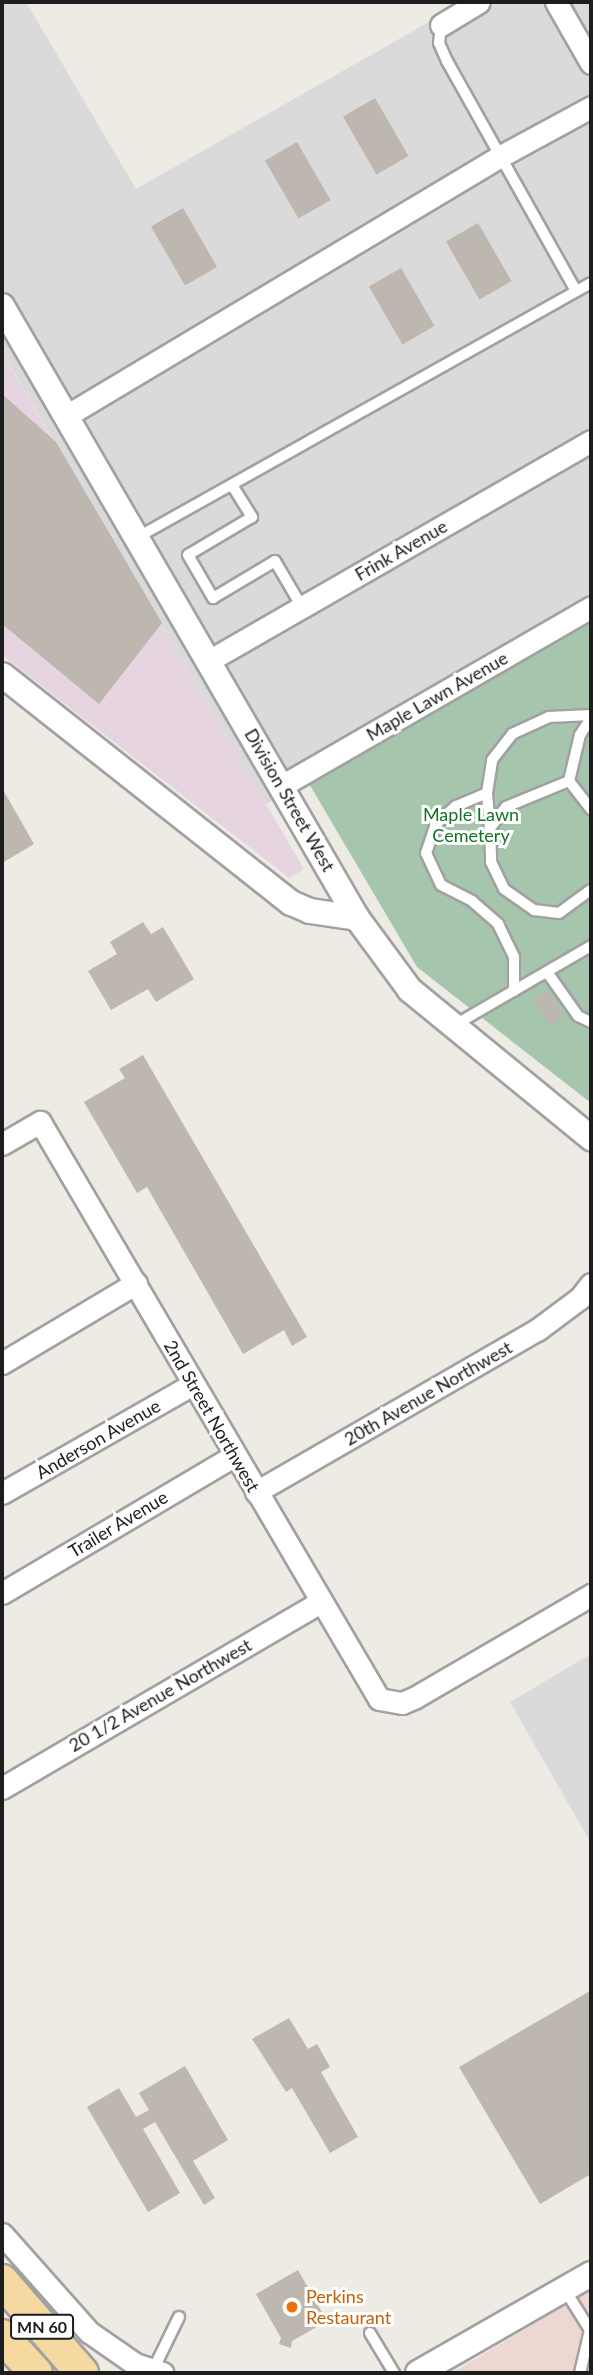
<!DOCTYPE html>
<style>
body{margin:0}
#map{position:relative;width:593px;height:2375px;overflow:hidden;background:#edebe3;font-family:Lato,sans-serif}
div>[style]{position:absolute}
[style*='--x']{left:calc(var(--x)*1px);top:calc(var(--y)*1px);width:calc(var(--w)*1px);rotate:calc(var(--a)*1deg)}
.residential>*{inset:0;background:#dbdada}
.commercial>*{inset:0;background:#edd7d3}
.industrial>*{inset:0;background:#e6d5e1}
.cemetery>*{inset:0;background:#a6c5ad}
.building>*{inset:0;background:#bdb7b0;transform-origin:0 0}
.roads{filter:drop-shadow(2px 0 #a1a1a1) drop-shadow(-2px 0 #a1a1a1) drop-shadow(0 2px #a1a1a1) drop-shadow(0 -2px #a1a1a1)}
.service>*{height:10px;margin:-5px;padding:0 5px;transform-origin:5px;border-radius:5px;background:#fff}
.minor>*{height:21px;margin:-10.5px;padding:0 10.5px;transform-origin:10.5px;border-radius:10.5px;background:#fff}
.tertiary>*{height:24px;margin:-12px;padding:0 12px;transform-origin:12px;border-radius:12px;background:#fff}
.primary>*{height:32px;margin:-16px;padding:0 16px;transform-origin:16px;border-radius:16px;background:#f5d9a0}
.dots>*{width:19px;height:19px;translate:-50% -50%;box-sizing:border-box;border:4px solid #fff;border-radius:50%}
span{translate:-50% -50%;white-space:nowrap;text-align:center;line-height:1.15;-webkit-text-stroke:6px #fff;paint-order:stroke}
.shield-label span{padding:2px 5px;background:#fff;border:2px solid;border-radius:5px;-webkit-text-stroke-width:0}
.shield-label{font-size:16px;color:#1d1d1d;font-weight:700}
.street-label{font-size:18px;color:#1d1d1d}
.park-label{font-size:18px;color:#127324}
.food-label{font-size:18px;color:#c56008}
.left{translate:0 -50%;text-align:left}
.frame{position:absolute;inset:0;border:4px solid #1d1d1d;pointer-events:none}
</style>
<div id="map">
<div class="residential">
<i style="clip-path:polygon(26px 2px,136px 189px,464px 2px,591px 2px,591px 622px,266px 804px,2px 352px,2px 3px)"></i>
<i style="clip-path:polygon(591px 1654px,591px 1843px,510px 1702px)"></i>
</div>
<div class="commercial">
<i style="clip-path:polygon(591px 2290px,591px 2373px,452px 2373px)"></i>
</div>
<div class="industrial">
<i style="clip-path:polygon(2px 353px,304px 869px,289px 878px,2px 655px)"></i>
</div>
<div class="cemetery">
<i style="clip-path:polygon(591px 622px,591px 1103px,417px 967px,308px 782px)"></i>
</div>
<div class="building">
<i style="left:375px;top:98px;width:67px;height:37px;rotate:60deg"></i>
<i style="left:297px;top:142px;width:67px;height:37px;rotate:60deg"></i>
<i style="left:183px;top:208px;width:68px;height:37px;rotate:60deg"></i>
<i style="left:478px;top:223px;width:67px;height:37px;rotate:60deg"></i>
<i style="left:401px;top:268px;width:67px;height:37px;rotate:60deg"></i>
<i style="clip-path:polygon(2px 394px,56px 442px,162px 623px,99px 704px,2px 624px)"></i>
<i style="clip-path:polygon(2px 788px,34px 844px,2px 863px)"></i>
<i style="clip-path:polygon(143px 922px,151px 934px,163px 927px,194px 979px,156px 1002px,148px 989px,111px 1010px,88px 971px,117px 954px,110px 942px)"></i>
<i style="left:548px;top:990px;width:31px;height:17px;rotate:58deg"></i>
<i style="clip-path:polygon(143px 1055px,307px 1337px,292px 1346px,284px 1330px,243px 1354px,147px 1187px,137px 1193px,84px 1102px,125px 1078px,119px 1069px)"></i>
<i style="clip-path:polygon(590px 1991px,591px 2174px,540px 2204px,459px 2067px)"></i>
<i style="clip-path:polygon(289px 2018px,308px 2049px,317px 2044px,330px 2067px,321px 2072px,358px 2137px,330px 2153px,292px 2088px,286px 2092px,252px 2039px)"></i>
<i style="clip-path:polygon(185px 2066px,228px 2140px,193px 2161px,215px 2198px,204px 2205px,155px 2122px,143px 2129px,180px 2193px,148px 2212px,87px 2107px,119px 2088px,136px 2117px,149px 2110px,139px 2093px)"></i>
<i style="clip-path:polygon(298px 2270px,327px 2321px,292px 2341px,291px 2348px,279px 2344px,281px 2338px,256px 2294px)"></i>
</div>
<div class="roads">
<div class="service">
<i style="--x:441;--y:25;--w:18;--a:96"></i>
<i style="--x:439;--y:43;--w:20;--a:66"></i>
<i style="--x:447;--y:61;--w:264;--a:60.7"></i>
<i style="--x:232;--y:485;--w:38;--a:58"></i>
<i style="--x:252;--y:517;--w:74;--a:149.3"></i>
<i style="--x:188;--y:555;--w:50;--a:59.8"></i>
<i style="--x:213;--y:598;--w:72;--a:-30.8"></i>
<i style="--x:275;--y:561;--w:53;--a:59.6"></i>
<i style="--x:138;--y:537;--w:519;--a:-29.28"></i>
<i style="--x:569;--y:781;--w:68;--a:157.6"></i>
<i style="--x:506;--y:807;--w:26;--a:127"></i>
<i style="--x:490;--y:828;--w:34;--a:88"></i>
<i style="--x:491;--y:862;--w:30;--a:64"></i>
<i style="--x:504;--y:889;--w:37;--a:35"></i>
<i style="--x:534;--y:910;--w:25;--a:7"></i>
<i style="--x:559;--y:913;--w:39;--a:-36"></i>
<i style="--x:569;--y:781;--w:47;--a:-76.6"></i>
<i style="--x:580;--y:735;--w:20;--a:-57"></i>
<i style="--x:569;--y:781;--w:36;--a:52"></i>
<i style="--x:487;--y:793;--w:34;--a:157"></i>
<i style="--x:456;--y:806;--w:27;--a:138"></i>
<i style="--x:436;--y:824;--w:31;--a:109"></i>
<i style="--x:426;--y:853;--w:35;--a:65"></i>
<i style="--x:441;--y:885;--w:35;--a:27"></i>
<i style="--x:472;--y:901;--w:35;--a:41"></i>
<i style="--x:498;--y:924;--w:37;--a:64"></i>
<i style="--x:514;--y:957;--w:34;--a:90"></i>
<i style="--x:490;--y:828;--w:35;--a:-95"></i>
<i style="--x:487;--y:793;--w:33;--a:-81"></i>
<i style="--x:492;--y:760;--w:33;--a:-52"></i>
<i style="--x:512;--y:734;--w:41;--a:-24.7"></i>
<i style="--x:549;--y:717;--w:42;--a:-2.7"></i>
<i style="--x:547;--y:972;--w:54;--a:54.8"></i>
<i style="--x:578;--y:1016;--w:14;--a:25"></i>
<i style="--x:453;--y:1026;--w:160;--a:-30.1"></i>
<i style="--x:565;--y:2290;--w:47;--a:58"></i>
<i style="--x:590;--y:2330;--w:44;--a:103.1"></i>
<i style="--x:370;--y:2333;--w:47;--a:59"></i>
<i style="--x:153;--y:2370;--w:59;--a:-63.9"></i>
</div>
<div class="minor">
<i style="--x:556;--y:2;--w:70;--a:60.2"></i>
<i style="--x:441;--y:25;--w:44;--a:-31.2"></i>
<i style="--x:66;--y:416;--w:505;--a:-30.89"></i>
<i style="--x:499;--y:157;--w:105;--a:-28.5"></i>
<i style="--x:210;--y:660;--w:439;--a:-29.9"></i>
<i style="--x:283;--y:785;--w:356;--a:-30"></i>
<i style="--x:2;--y:1144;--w:44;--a:-30.1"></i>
<i style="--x:40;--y:1122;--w:669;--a:59.56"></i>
<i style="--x:379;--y:1699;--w:23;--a:10"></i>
<i style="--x:402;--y:1703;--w:13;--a:-23"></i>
<i style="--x:414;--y:1698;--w:205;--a:-30.2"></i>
<i style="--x:2;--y:1363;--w:156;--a:-30.8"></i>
<i style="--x:256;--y:1492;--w:324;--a:-30"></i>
<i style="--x:537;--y:1330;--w:54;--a:-36.7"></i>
<i style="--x:580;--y:1298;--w:18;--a:-52"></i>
<i style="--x:2;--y:1493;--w:220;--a:-29.7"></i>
<i style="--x:2;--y:1593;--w:271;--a:-30.6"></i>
<i style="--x:2;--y:1788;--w:367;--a:-30.3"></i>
<i style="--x:2;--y:2234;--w:131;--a:48.4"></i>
<i style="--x:89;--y:2332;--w:56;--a:34.8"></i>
<i style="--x:135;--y:2364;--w:29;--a:18"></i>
</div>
<div class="tertiary">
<i style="--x:2;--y:306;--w:708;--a:59.88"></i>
<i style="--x:357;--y:918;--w:48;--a:-171.5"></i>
<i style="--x:310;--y:911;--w:21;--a:-157"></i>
<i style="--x:291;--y:903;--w:368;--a:-141.7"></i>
<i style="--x:357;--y:918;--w:89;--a:53.6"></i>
<i style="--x:410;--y:990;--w:234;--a:39.3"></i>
<i style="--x:418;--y:2373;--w:199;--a:-29.8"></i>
</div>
<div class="primary">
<i style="--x:2;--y:2281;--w:122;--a:49"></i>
<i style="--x:2;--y:2336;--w:50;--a:47.4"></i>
</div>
</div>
<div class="dots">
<i style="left:292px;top:2307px;background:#e8710a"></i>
</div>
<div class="shield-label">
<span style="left:42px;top:2327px">MN 60</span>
</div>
<div class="street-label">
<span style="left:401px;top:550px;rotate:-30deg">Frink Avenue</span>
<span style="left:437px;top:696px;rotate:-30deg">Maple Lawn Avenue</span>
<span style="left:290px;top:800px;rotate:60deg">Division Street West</span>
<span style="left:428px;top:1393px;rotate:-30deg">20th Avenue Northwest</span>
<span style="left:212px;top:1416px;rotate:60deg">2nd Street Northwest</span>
<span style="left:98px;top:1439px;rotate:-30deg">Anderson Avenue</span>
<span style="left:118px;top:1524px;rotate:-31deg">Trailer Avenue</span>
<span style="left:160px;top:1695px;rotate:-30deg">20 1/2 Avenue Northwest</span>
</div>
<div class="park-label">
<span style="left:471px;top:825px">Maple Lawn<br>Cemetery</span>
</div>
<div class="food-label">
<span class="left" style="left:306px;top:2307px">Perkins<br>Restaurant</span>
</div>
<div class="frame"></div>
</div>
